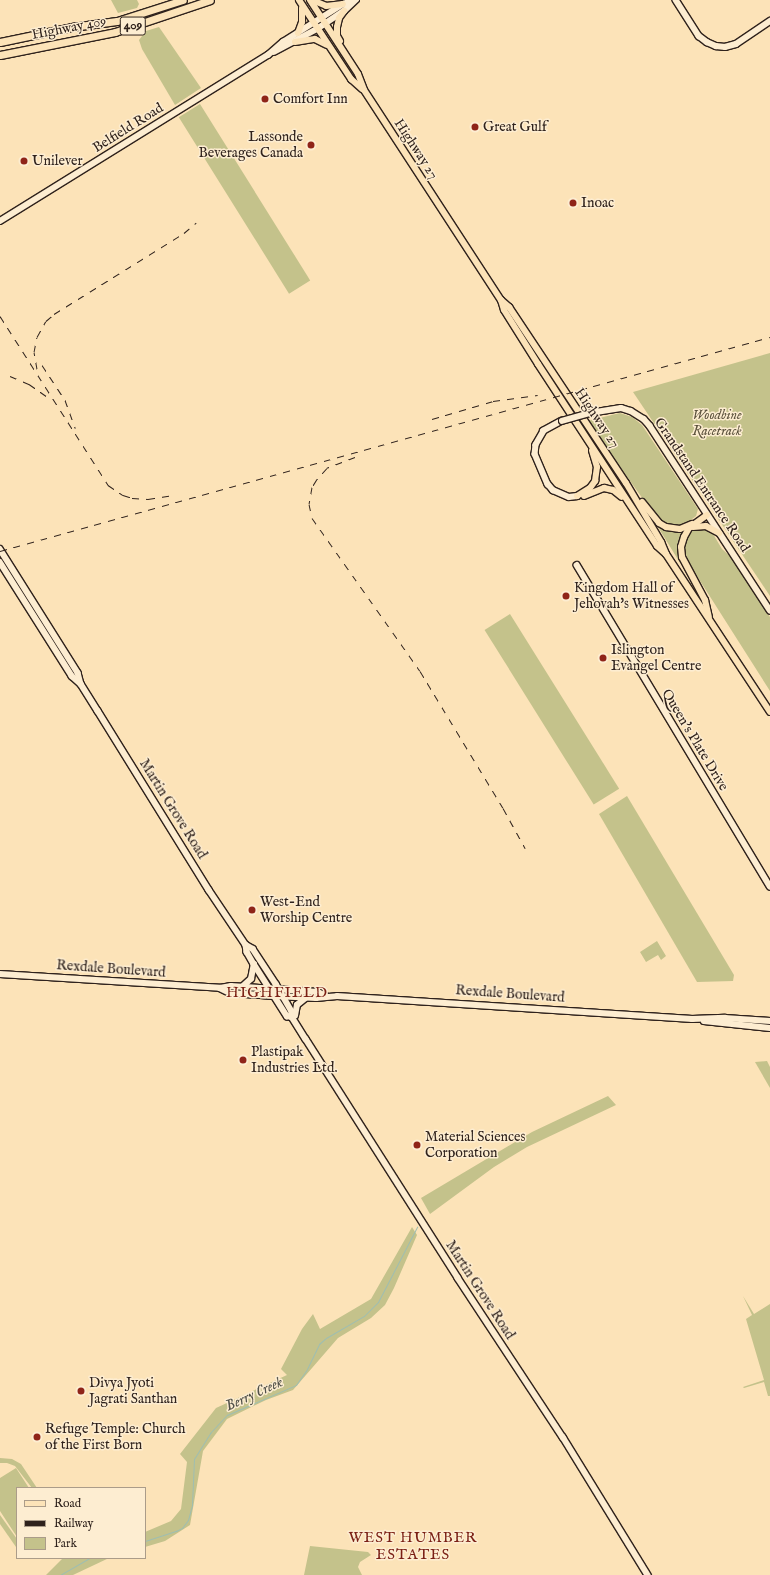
<!DOCTYPE html>
<style>
body{margin:0}
#map{position:relative;width:770px;height:1575px;overflow:hidden;background:#fce3b8;font-family:"IM FELL English",serif}
div>[style]{position:absolute}
[style*='--x']{left:calc(var(--x)*1px);top:calc(var(--y)*1px);width:calc(var(--w)*1px);rotate:calc(var(--a)*1deg)}
.green>*{inset:0;background:#c4c28b;transform-origin:0 0}
.stream>*{height:1px;margin:-0.5px;padding:0 0.5px;transform-origin:0.5px;border-radius:0.5px;background:#9fbeb1}
.roads{filter:drop-shadow(1px 0 #2f221c) drop-shadow(-1px 0 #2f221c) drop-shadow(0 1px #2f221c) drop-shadow(0 -1px #2f221c)}
.secondary>*{height:5.5px;margin:-2.75px;padding:0 2.75px;transform-origin:2.75px;border-radius:2.75px;background:#fdedd1}
.primary>*{height:6px;margin:-3px;padding:0 3px;transform-origin:3px;border-radius:3px;background:#fce3b8}
.highway>*{height:7px;margin:-3.5px;padding:0 3.5px;transform-origin:3.5px;border-radius:3.5px;background:#fce3b8}
.rail>*{height:1px;margin-top:-0.5px;transform-origin:0;background:repeating-linear-gradient(90deg,#2f221c 0 7px,transparent 0 14px)}
.bridges{filter:drop-shadow(1px 0 #2f221c) drop-shadow(-1px 0 #2f221c) drop-shadow(0 1px #2f221c) drop-shadow(0 -1px #2f221c)}
.secondary-bridge>*{height:5.5px;margin:-2.75px;padding:0 2.75px;transform-origin:2.75px;border-radius:2.75px;background:#fdedd1}
.dots>*{width:11px;height:11px;translate:-50% -50%;box-sizing:border-box;border:2px solid #fdedd1;border-radius:50%}
span{translate:-50% -50%;white-space:nowrap;text-align:center;line-height:1.15;-webkit-text-stroke:3px #fdedd1;paint-order:stroke}
.shield-label span{padding:1px 3px;background:#fdedd1;border:1px solid;border-radius:3px;-webkit-text-stroke-width:0}
.shield-label{font-size:13px;color:#2f221c;font-weight:700}
.street-label{font-size:14px;color:#2f221c}
.poi-label{font-size:14px;color:#2f221c}
.left{translate:0 -50%;text-align:left}
.right{translate:-100% -50%;text-align:right}
.park-label{font-size:14px;color:#5c523d;font-style:italic}
.neighbourhood-label{font-size:15px;color:#7a1f14;letter-spacing:1px}
.water-label{font-size:15px;color:#515149;font-style:italic}
.legend{position:absolute;left:16px;top:1487px;width:130px;height:72px;box-sizing:border-box;background:#fdedd1;border:1px solid #ab9c89;margin:0;padding:5px 7px;list-style:none;font-size:12px;color:#2f221c}
.legend li{display:flex;align-items:center;gap:8px;height:20px}
.legend b{width:20px;border:1px solid #ab9c89}
</style>
<div id="map">
<div class="green">
<i style="clip-path:polygon(111px 0,137px 0,139px 4px,137px 8px,118px 13px)"></i>
<i style="clip-path:polygon(159px 27px,201px 88px,175px 105px,142px 49px,139px 40px,146px 31px)"></i>
<i style="left:200px;top:104px;width:208px;height:25px;rotate:58deg"></i>
<i style="clip-path:polygon(770px 353px,770px 596px,633px 392px)"></i>
<i style="clip-path:polygon(620px 413px,632px 417px,642px 425px,698px 509px,696px 516px,687px 523px,676px 527px,663px 524px,653px 513px,587px 421px)"></i>
<i style="clip-path:polygon(655px 522px,665px 530px,672px 532px,684px 530px,678px 547px,680px 563px)"></i>
<i style="clip-path:polygon(698px 528px,703px 528px,713px 534px,722px 549px,731px 557px,770px 617px,770px 691px,688px 562px,684px 546px,691px 532px)"></i>
<i style="left:510px;top:614px;width:206px;height:30px;rotate:58deg"></i>
<i style="clip-path:polygon(627px 796px,734px 975px,733px 981px,697px 982px,599px 814px)"></i>
<i style="clip-path:polygon(657px 941px,666px 956px,661px 960px,658px 955px,646px 962px,640px 952px)"></i>
<i style="clip-path:polygon(767px 1061px,770px 1067px,770px 1088px,755px 1062px)"></i>
<i style="clip-path:polygon(608px 1096px,616px 1105px,527px 1147px,494px 1167px,430px 1214px,421px 1198px,532px 1132px)"></i>
<i style="clip-path:polygon(412px 1227px,417px 1235px,394px 1288px,385px 1305px,371px 1318px,338px 1338px,293px 1390px,266px 1400px,227px 1419px,203px 1451px,190px 1525px,165px 1541px,145px 1547px,145px 1532px,171px 1521px,181px 1509px,187px 1462px,180px 1454px,216px 1408px,287px 1375px,281px 1369px,302px 1329px,313px 1314px,320px 1329px,371px 1299px)"></i>
<i style="clip-path:polygon(743px 1296px,754px 1314px,770px 1304px,770px 1396px,768px 1396px,764px 1382px,744px 1388px,743px 1387px,764px 1380px,746px 1319px,752px 1315px)"></i>
<i style="clip-path:polygon(0 1458px,12px 1459px,21px 1464px,37px 1488px,32px 1488px,15px 1466px,7px 1463px,0 1463px)"></i>
<i style="clip-path:polygon(16px 1468px,29px 1488px,17px 1488px,17px 1537px,0 1511px,0 1478px)"></i>
<i style="clip-path:polygon(0 1515px,17px 1539px,16px 1547px,0 1524px)"></i>
<i style="clip-path:polygon(310px 1546px,368px 1552px,371px 1555px,360px 1562px,358px 1567px,362px 1575px,304px 1575px)"></i>
<i style="clip-path:polygon(63px 1558px,109px 1558px,73px 1575px,46px 1575px)"></i>
</div>
<div class="stream">
<i style="--x:145;--y:1541;--w:33;--a:-18"></i>
<i style="--x:176;--y:1531;--w:7;--a:-27"></i>
<i style="--x:182;--y:1528;--w:10;--a:-53"></i>
<i style="--x:188;--y:1520;--w:16;--a:-75"></i>
<i style="--x:192;--y:1505;--w:46;--a:-87.5"></i>
<i style="--x:194;--y:1459;--w:31;--a:-58"></i>
<i style="--x:210;--y:1433;--w:25;--a:-47"></i>
<i style="--x:227;--y:1415;--w:75;--a:-23.5"></i>
<i style="--x:296;--y:1385;--w:19;--a:-55"></i>
<i style="--x:307;--y:1369;--w:28;--a:-64"></i>
<i style="--x:319;--y:1344;--w:9;--a:-41"></i>
<i style="--x:326;--y:1338;--w:44;--a:-30.1"></i>
<i style="--x:364;--y:1316;--w:20;--a:-45"></i>
<i style="--x:378;--y:1302;--w:85;--a:-62.5"></i>
<i style="--x:60;--y:1575;--w:34;--a:-30"></i>
</div>
<div class="roads">
<div class="secondary">
<i style="--x:676;--y:0;--w:43;--a:57.4"></i>
<i style="--x:699;--y:36;--w:10;--a:37"></i>
<i style="--x:707;--y:42;--w:10;--a:24"></i>
<i style="--x:716;--y:46;--w:9;--a:6"></i>
<i style="--x:725;--y:47;--w:11;--a:-15"></i>
<i style="--x:736;--y:44;--w:41;--a:-34.1"></i>
<i style="--x:274;--y:52;--w:49;--a:-28.1"></i>
<i style="--x:317;--y:29;--w:32;--a:-34"></i>
<i style="--x:344;--y:11;--w:16;--a:-43"></i>
<i style="--x:0;--y:221;--w:315;--a:-31.8"></i>
<i style="--x:268;--y:55;--w:20;--a:-41"></i>
<i style="--x:283;--y:42;--w:71;--a:-32.3"></i>
<i style="--x:343;--y:4;--w:12;--a:-20"></i>
<i style="--x:590;--y:413;--w:31;--a:-9"></i>
<i style="--x:621;--y:408;--w:10;--a:17"></i>
<i style="--x:631;--y:411;--w:15;--a:32"></i>
<i style="--x:644;--y:419;--w:9;--a:49"></i>
<i style="--x:650;--y:426;--w:220;--a:56.9"></i>
<i style="--x:562;--y:421;--w:21;--a:151"></i>
<i style="--x:544;--y:431;--w:16;--a:120"></i>
<i style="--x:536;--y:445;--w:9;--a:96"></i>
<i style="--x:535;--y:454;--w:33;--a:67"></i>
<i style="--x:548;--y:484;--w:8;--a:50"></i>
<i style="--x:553;--y:490;--w:17;--a:24"></i>
<i style="--x:569;--y:497;--w:8;--a:-7"></i>
<i style="--x:0;--y:549;--w:146;--a:57.8"></i>
<i style="--x:78;--y:673;--w:11;--a:75"></i>
<i style="--x:81;--y:684;--w:32;--a:58"></i>
<i style="--x:98;--y:711;--w:211;--a:58.2"></i>
<i style="--x:209;--y:890;--w:66;--a:56.1"></i>
<i style="--x:246;--y:945;--w:7;--a:82"></i>
<i style="--x:247;--y:952;--w:14;--a:60"></i>
<i style="--x:254;--y:964;--w:62;--a:57.6"></i>
<i style="--x:287;--y:1016;--w:5;--a:11"></i>
<i style="--x:0;--y:562;--w:135;--a:57.7"></i>
<i style="--x:72;--y:676;--w:12;--a:42"></i>
<i style="--x:577;--y:565;--w:375;--a:59"></i>
<i style="--x:246;--y:945;--w:8;--a:30"></i>
<i style="--x:253;--y:949;--w:42;--a:56.7"></i>
<i style="--x:276;--y:984;--w:32;--a:60"></i>
<i style="--x:292;--y:1012;--w:5;--a:90"></i>
<i style="--x:292;--y:1017;--w:26;--a:58"></i>
<i style="--x:306;--y:1039;--w:283;--a:57.5"></i>
<i style="--x:458;--y:1278;--w:191;--a:56.6"></i>
<i style="--x:563;--y:1437;--w:162;--a:58.4"></i>
<i style="--x:0;--y:974;--w:220;--a:3.6"></i>
<i style="--x:220;--y:988;--w:11;--a:-10"></i>
<i style="--x:231;--y:986;--w:87;--a:3.9"></i>
<i style="--x:318;--y:992;--w:9;--a:27"></i>
<i style="--x:242;--y:987;--w:12;--a:-42"></i>
<i style="--x:251;--y:979;--w:15;--a:-79"></i>
<i style="--x:220;--y:988;--w:11;--a:27"></i>
<i style="--x:230;--y:993;--w:45;--a:3.8"></i>
<i style="--x:275;--y:996;--w:41;--a:2.8"></i>
<i style="--x:316;--y:998;--w:21;--a:-5"></i>
<i style="--x:337;--y:996;--w:356;--a:3.7"></i>
<i style="--x:692;--y:1019;--w:33;--a:-2"></i>
<i style="--x:725;--y:1018;--w:45;--a:3.8"></i>
<i style="--x:295;--y:1016;--w:11;--a:-80"></i>
<i style="--x:297;--y:1005;--w:13;--a:-39"></i>
<i style="--x:704;--y:1021;--w:66;--a:6.1"></i>
</div>
<div class="primary">
<i style="--x:299;--y:0;--w:95;--a:56.6"></i>
<i style="--x:351;--y:79;--w:15;--a:42"></i>
<i style="--x:310;--y:0;--w:88;--a:57"></i>
<i style="--x:358;--y:74;--w:17;--a:69"></i>
<i style="--x:364;--y:90;--w:251;--a:56.9"></i>
<i style="--x:501;--y:300;--w:10;--a:73"></i>
<i style="--x:504;--y:310;--w:64;--a:57.8"></i>
<i style="--x:538;--y:364;--w:217;--a:56.8"></i>
<i style="--x:657;--y:546;--w:12;--a:42"></i>
<i style="--x:312;--y:0;--w:15;--a:23"></i>
<i style="--x:326;--y:6;--w:17;--a:-7"></i>
<i style="--x:298;--y:33;--w:12;--a:-70"></i>
<i style="--x:302;--y:22;--w:14;--a:-90"></i>
<i style="--x:340;--y:41;--w:6;--a:-121"></i>
<i style="--x:337;--y:36;--w:9;--a:-90"></i>
<i style="--x:337;--y:27;--w:9;--a:-77"></i>
<i style="--x:339;--y:18;--w:9;--a:-54"></i>
<i style="--x:295;--y:42;--w:20;--a:-9"></i>
<i style="--x:315;--y:39;--w:13;--a:27"></i>
<i style="--x:501;--y:300;--w:11;--a:41"></i>
<i style="--x:509;--y:307;--w:211;--a:56.4"></i>
<i style="--x:626;--y:483;--w:69;--a:59.3"></i>
<i style="--x:661;--y:542;--w:13;--a:67"></i>
<i style="--x:666;--y:554;--w:189;--a:56.6"></i>
<i style="--x:577;--y:496;--w:15;--a:-32"></i>
<i style="--x:590;--y:488;--w:9;--a:-54"></i>
<i style="--x:595;--y:481;--w:14;--a:-82"></i>
<i style="--x:597;--y:467;--w:17;--a:-107"></i>
<i style="--x:584;--y:496;--w:22;--a:-22"></i>
<i style="--x:604;--y:488;--w:9;--a:13"></i>
<i style="--x:613;--y:490;--w:11;--a:38"></i>
<i style="--x:642;--y:502;--w:27;--a:51"></i>
<i style="--x:659;--y:523;--w:8;--a:30"></i>
<i style="--x:666;--y:527;--w:14;--a:8"></i>
<i style="--x:680;--y:529;--w:13;--a:-23"></i>
<i style="--x:707;--y:515;--w:22;--a:144"></i>
<i style="--x:689;--y:528;--w:10;--a:119"></i>
<i style="--x:684;--y:537;--w:10;--a:107"></i>
<i style="--x:681;--y:547;--w:10;--a:84"></i>
<i style="--x:682;--y:557;--w:49;--a:61.9"></i>
<i style="--x:705;--y:600;--w:17;--a:77"></i>
<i style="--x:693;--y:527;--w:13;--a:-4"></i>
<i style="--x:706;--y:526;--w:15;--a:28"></i>
</div>
<div class="highway">
<i style="--x:0;--y:42;--w:74;--a:-11.8"></i>
<i style="--x:72;--y:27;--w:45;--a:-7.6"></i>
<i style="--x:117;--y:21;--w:69;--a:-17.7"></i>
<i style="--x:0;--y:55;--w:117;--a:-11.3"></i>
<i style="--x:115;--y:32;--w:100;--a:-18.6"></i>
</div>
</div>
<div class="rail">
<i style="--x:0;--y:316;--w:201;--a:57.4"></i>
<i style="--x:108;--y:485;--w:18;--a:34"></i>
<i style="--x:123;--y:495;--w:9;--a:18"></i>
<i style="--x:132;--y:498;--w:16;--a:4"></i>
<i style="--x:148;--y:499;--w:26;--a:-9"></i>
<i style="--x:42;--y:365;--w:42;--a:56.7"></i>
<i style="--x:65;--y:400;--w:30;--a:70"></i>
<i style="--x:37;--y:369;--w:17;--a:-100"></i>
<i style="--x:34;--y:352;--w:15;--a:-79"></i>
<i style="--x:37;--y:337;--w:18;--a:-61"></i>
<i style="--x:46;--y:321;--w:11;--a:-41"></i>
<i style="--x:54;--y:314;--w:153;--a:-31.9"></i>
<i style="--x:184;--y:233;--w:16;--a:-40"></i>
<i style="--x:10;--y:376;--w:21;--a:23"></i>
<i style="--x:29;--y:384;--w:24;--a:35"></i>
<i style="--x:432;--y:419;--w:64;--a:-16.4"></i>
<i style="--x:493;--y:401;--w:45;--a:-7.6"></i>
<i style="--x:355;--y:457;--w:30;--a:159"></i>
<i style="--x:327;--y:468;--w:15;--a:132"></i>
<i style="--x:317;--y:479;--w:9;--a:122"></i>
<i style="--x:312;--y:487;--w:17;--a:100"></i>
<i style="--x:309;--y:504;--w:14;--a:78"></i>
<i style="--x:312;--y:518;--w:187;--a:54.8"></i>
<i style="--x:420;--y:671;--w:160;--a:58.8"></i>
<i style="--x:503;--y:808;--w:46;--a:61.2"></i>
<i style="--x:0;--y:551;--w:799;--a:-15.53"></i>
</div>
<div class="bridges">
<div class="secondary-bridge">
<i style="--x:562;--y:421;--w:29;--a:-16"></i>
</div>
</div>
<div class="dots">
<i style="left:265px;top:99px;background:#8f2418"></i>
<i style="left:475px;top:127px;background:#8f2418"></i>
<i style="left:311px;top:145px;background:#8f2418"></i>
<i style="left:24px;top:161px;background:#8f2418"></i>
<i style="left:573px;top:203px;background:#8f2418"></i>
<i style="left:566px;top:596px;background:#8f2418"></i>
<i style="left:603px;top:658px;background:#8f2418"></i>
<i style="left:252px;top:910px;background:#8f2418"></i>
<i style="left:243px;top:1060px;background:#8f2418"></i>
<i style="left:417px;top:1145px;background:#8f2418"></i>
<i style="left:81px;top:1391px;background:#8f2418"></i>
<i style="left:37px;top:1437px;background:#8f2418"></i>
</div>
<div class="shield-label">
<span style="left:133px;top:26px">409</span>
</div>
<div class="street-label">
<span style="left:69px;top:28px;rotate:-11deg">Highway 409</span>
<span style="left:128px;top:128px;rotate:-32deg">Belfield Road</span>
<span style="left:416px;top:149px;rotate:57deg">Highway 27</span>
<span style="left:597px;top:418px;rotate:56deg">Highway 27</span>
<span style="left:702px;top:485px;rotate:56deg">Grandstand Entrance Road</span>
<span style="left:695px;top:740px;rotate:59deg">Queen's Plate Drive</span>
<span style="left:173px;top:809px;rotate:58deg">Martin Grove Road</span>
<span style="left:111px;top:969px;rotate:4deg">Rexdale Boulevard</span>
<span style="left:510px;top:994px;rotate:4deg">Rexdale Boulevard</span>
<span style="left:480px;top:1290px;rotate:57deg">Martin Grove Road</span>
</div>
<div class="poi-label">
<span class="left" style="left:273px;top:99px">Comfort Inn</span>
<span class="left" style="left:483px;top:127px">Great Gulf</span>
<span class="right" style="left:303px;top:145px">Lassonde<br>Beverages Canada</span>
<span class="left" style="left:32px;top:161px">Unilever</span>
<span class="left" style="left:581px;top:203px">Inoac</span>
<span class="left" style="left:574px;top:596px">Kingdom Hall of<br>Jehovah's Witnesses</span>
<span class="left" style="left:611px;top:658px">Islington<br>Evangel Centre</span>
<span class="left" style="left:260px;top:910px">West-End<br>Worship Centre</span>
<span class="left" style="left:251px;top:1060px">Plastipak<br>Industries Ltd.</span>
<span class="left" style="left:425px;top:1145px">Material Sciences<br>Corporation</span>
<span class="left" style="left:89px;top:1391px">Divya Jyoti<br>Jagrati Santhan</span>
<span class="left" style="left:45px;top:1437px">Refuge Temple: Church<br>of the First Born</span>
</div>
<div class="park-label">
<span style="left:717px;top:423px">Woodbine<br>Racetrack</span>
</div>
<div class="neighbourhood-label">
<span style="left:277px;top:993px">HIGHFIELD</span>
<span style="left:413px;top:1546px">WEST HUMBER<br>ESTATES</span>
</div>
<div class="water-label">
<span style="left:254px;top:1394px;rotate:-25deg">Berry Creek</span>
</div>
<ul class="legend">
<li><b style="height:5px;background:#fce3b8"></b>Road</li>
<li><b style="height:5px;background:#2f221c"></b>Railway</li>
<li><b style="height:11px;background:#c4c28b"></b>Park</li>
</ul>
</div>
